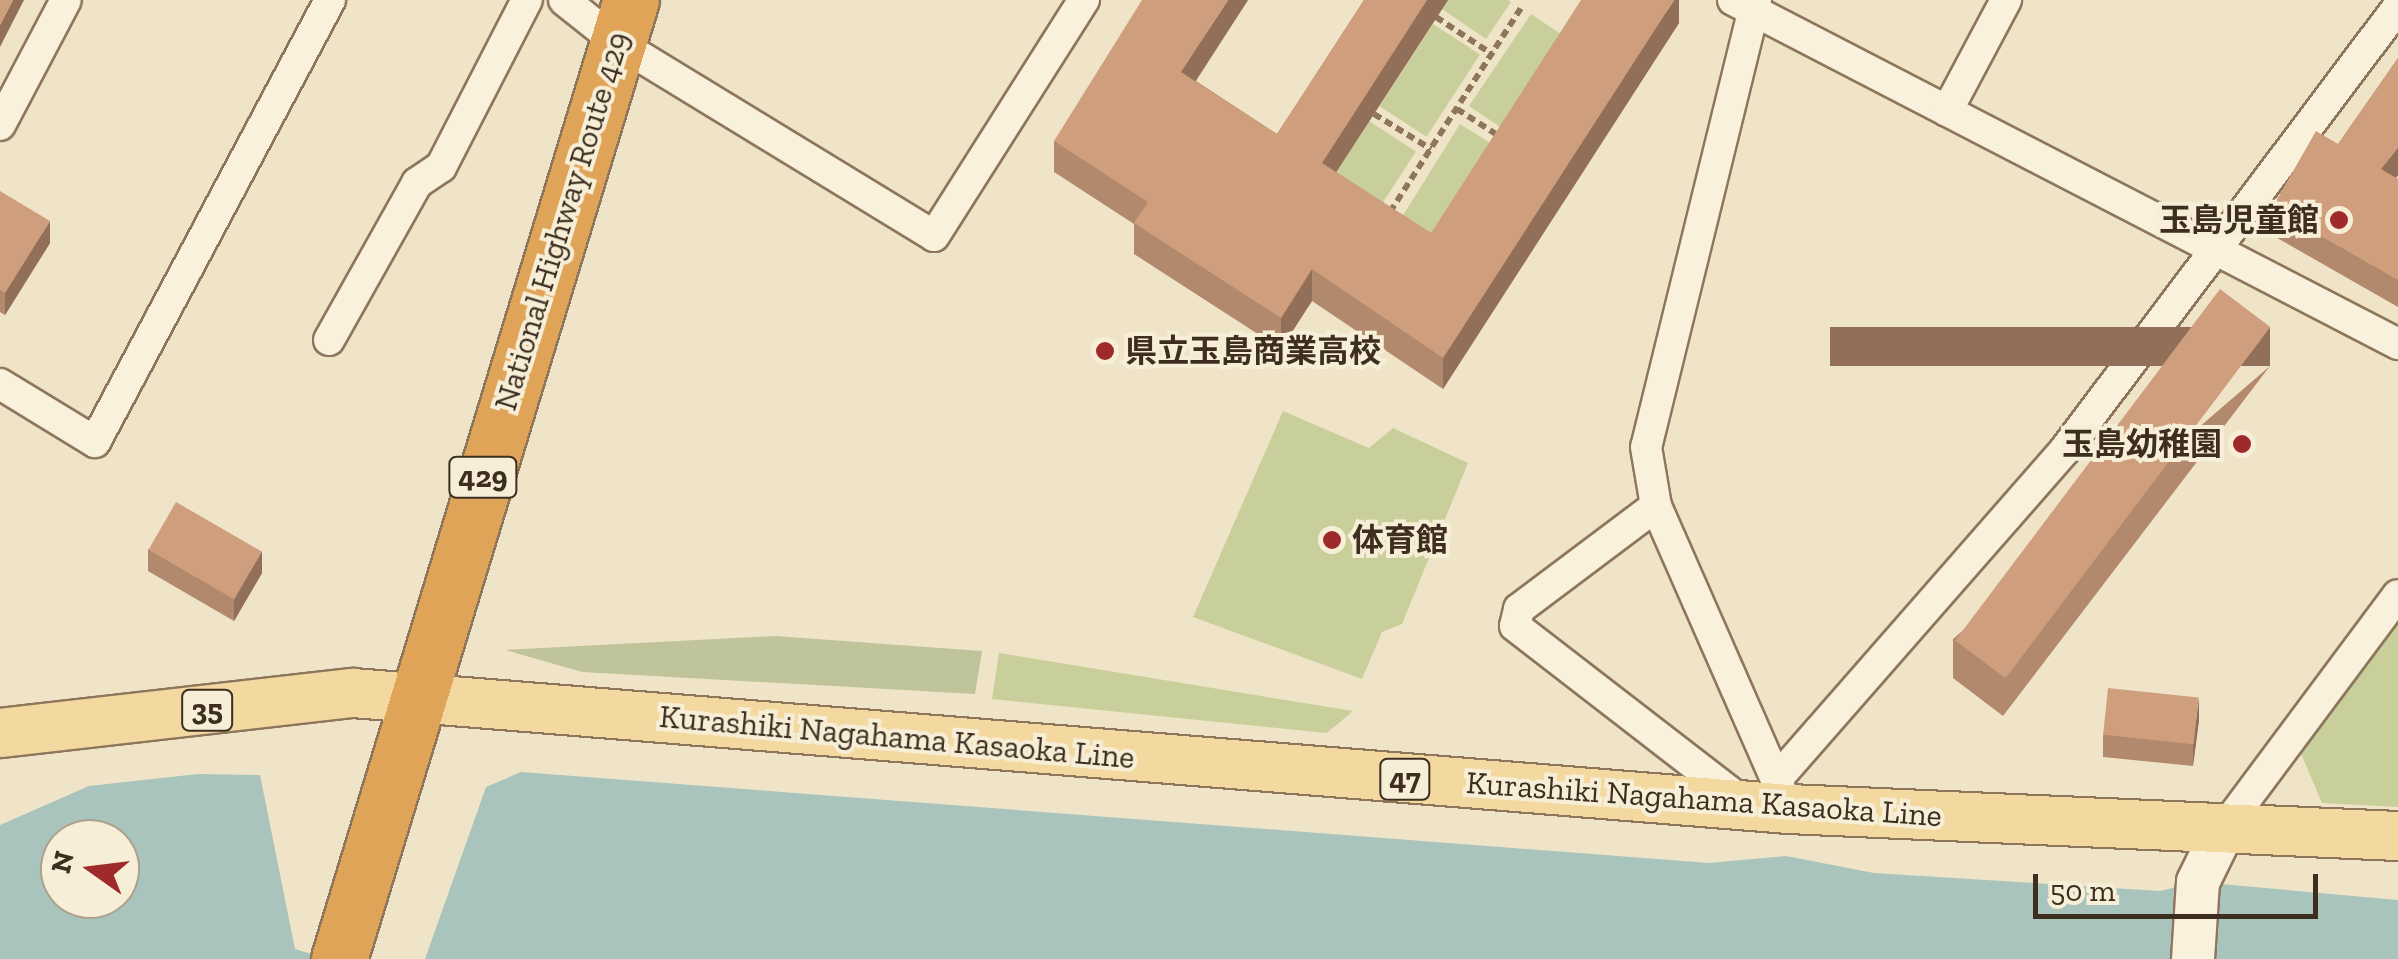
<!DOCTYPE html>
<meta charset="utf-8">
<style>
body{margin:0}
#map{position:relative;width:2398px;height:959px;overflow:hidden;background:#f0e4c8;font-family:"Zilla Slab","Noto Sans JP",serif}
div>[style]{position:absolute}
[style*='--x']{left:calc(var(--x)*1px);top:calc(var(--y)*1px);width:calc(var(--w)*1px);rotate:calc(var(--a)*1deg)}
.green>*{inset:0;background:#c9cf9b;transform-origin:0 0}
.cemetery>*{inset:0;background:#bfc49a}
.water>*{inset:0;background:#a9c4bc}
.path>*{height:6px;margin-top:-3px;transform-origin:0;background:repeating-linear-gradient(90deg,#8d765c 0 8px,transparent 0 13px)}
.roads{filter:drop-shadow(2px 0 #8d765c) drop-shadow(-2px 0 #8d765c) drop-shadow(0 2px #8d765c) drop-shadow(0 -2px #8d765c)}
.street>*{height:30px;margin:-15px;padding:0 15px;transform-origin:15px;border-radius:15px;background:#faf1dc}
.secondary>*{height:42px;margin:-21px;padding:0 21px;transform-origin:21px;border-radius:21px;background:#faf1dc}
.primary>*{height:48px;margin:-24px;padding:0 24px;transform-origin:24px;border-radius:24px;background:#f3d9a0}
.highway>*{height:55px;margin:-27.5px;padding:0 27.5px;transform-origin:27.5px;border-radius:27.5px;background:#e0a458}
.wall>*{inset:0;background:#b2896c}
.shaded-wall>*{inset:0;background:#916f58;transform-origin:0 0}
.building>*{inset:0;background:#cf9f7d;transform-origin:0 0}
.dots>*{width:28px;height:28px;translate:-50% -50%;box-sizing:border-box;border:5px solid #f7eed8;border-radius:50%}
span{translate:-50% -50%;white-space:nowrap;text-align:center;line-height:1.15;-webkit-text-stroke:8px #f7eed8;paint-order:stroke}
.shield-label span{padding:2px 8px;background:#f7eed8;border:2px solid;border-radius:8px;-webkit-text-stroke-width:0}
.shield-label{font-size:30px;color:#3d2e20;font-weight:700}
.poi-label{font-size:32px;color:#3d2e20;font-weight:700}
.right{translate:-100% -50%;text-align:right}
.left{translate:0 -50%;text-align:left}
.street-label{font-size:32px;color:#3d2e20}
.north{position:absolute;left:40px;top:819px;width:100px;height:100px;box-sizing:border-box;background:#f7eed8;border:2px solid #ada18e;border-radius:50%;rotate:284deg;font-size:28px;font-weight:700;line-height:40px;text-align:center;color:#3d2e20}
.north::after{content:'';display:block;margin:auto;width:35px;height:45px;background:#9e2a2b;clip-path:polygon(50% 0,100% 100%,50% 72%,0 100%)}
.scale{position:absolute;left:2033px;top:874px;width:285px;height:45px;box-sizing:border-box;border:5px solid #3d2e20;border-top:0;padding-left:12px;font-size:30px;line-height:35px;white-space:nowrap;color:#3d2e20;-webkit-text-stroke:8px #f7eed8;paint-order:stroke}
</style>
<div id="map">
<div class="green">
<i style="clip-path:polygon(1447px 0,1508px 0,1511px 2px,1486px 39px,1442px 9px)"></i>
<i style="left:1531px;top:14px;width:52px;height:111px;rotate:34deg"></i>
<i style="left:1433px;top:24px;width:56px;height:98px;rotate:33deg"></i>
<i style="left:1369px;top:121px;width:56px;height:87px;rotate:33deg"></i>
<i style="left:1460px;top:124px;width:52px;height:134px;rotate:32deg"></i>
<i style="clip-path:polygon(1283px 411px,1369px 448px,1393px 428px,1468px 463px,1402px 624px,1382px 632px,1362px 679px,1193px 617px)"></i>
<i style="clip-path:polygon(2398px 595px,2398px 807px,2322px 803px,2293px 735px)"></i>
<i style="clip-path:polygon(999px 653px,1353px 711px,1327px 733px,992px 699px)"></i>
</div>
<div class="cemetery">
<i style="clip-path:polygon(775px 636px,982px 651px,975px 694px,582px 672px,505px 650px)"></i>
</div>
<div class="water">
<i style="clip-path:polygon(521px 772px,1709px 863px,1786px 856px,1874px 873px,2160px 891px,2198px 882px,2398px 900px,2398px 959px,425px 959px,486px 787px)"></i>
<i style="clip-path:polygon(evenodd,198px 774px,260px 775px,295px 949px,328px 959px,0 959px,0 825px,89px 786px,198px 774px,60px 839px,120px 839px,120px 899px,60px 899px,60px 839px)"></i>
</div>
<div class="path">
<i style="--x:1436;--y:17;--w:67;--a:33.5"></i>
<i style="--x:1457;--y:109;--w:54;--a:32.8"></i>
<i style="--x:1374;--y:114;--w:67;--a:31.6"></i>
<i style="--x:1390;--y:212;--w:242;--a:-57.3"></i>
</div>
<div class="roads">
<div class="street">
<i style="--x:564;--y:0;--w:69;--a:38.5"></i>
<i style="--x:618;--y:43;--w:370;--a:31.4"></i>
<i style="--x:934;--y:236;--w:280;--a:-57.6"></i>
<i style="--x:1733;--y:0;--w:749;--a:27.35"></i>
<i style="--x:1756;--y:0;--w:460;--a:103.8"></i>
<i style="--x:1646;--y:447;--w:60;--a:80.4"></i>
<i style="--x:1656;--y:506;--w:317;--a:66.3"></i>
<i style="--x:1947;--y:111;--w:126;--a:-62"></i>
<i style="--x:0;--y:125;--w:141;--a:-62.2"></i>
<i style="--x:329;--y:340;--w:180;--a:-60.7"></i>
<i style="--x:417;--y:183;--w:29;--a:-34"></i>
<i style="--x:441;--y:167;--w:188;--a:-62.8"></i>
<i style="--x:0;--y:384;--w:111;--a:31.4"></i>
<i style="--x:95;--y:442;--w:501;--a:-62"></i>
<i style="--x:1656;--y:506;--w:171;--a:143.1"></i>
<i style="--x:1519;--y:609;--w:17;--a:103"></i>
<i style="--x:1515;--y:626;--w:291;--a:37.7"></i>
<i style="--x:1776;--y:780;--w:437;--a:-48.8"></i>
<i style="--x:2064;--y:451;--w:556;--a:-53.05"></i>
<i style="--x:2225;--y:827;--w:289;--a:-53.3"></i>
</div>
<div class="secondary">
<i style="--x:2193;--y:959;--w:77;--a:-86.3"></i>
<i style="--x:2198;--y:882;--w:61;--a:-63.9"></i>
</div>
<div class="primary">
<i style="--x:0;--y:733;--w:355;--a:-6.5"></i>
<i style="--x:353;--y:693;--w:1441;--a:4.62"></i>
<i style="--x:1789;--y:809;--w:610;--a:2.54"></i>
</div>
<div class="highway">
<i style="--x:339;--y:959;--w:1002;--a:-73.07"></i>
</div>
</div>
<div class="wall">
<i style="clip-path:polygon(1248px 0,1196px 81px,1277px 134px,1364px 0,1448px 0,1336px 172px,1431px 233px,1679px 0,1679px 23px,1443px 389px,1312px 301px,1281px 349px,1134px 254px,1134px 224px,1054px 172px,1054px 141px)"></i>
<i style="clip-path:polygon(2398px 58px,2398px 175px,2396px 178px,2398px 179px,2398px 307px,2272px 235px,2272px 208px,2338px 144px)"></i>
<i style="clip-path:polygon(0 191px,50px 243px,5px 315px,0 312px)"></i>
<i style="clip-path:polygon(2270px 366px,2003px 716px,1953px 678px,1953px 639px)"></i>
<i style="clip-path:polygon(148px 549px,262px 573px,234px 621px,148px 571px)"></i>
<i style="clip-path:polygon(2199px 720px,2193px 766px,2103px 757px,2103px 735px)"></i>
</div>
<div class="shaded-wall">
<i style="clip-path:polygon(13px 0,24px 0,0 47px,0 25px)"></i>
<i style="clip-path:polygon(1228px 0,1248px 0,1181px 103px,1181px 72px)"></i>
<i style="clip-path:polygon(1427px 0,1448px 0,1322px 194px,1322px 163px)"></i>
<i style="clip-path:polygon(1674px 0,1679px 0,1679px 23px,1443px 389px,1443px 358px)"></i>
<i style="clip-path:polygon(2398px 148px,2398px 175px,2381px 196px,2381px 169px)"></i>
<i style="clip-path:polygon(50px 221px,50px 243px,5px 315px,5px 293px)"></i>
<i style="clip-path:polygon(1312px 269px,1312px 301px,1281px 349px,1281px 318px)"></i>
<i style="left:2270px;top:327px;width:39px;height:440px;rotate:90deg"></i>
<i style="clip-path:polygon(262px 551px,262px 573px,234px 621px,234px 599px)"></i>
<i style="clip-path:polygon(2199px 697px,2199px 720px,2193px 766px,2193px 744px)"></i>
</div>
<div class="building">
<i style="clip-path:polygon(0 0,13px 0,0 25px)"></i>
<i style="clip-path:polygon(1142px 0,1228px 0,1181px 72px,1277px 134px,1364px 0,1427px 0,1322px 163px,1431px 233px,1581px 0,1674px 0,1443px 358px,1312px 269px,1281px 318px,1134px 223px,1148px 202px,1054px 141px)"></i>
<i style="clip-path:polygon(2398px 58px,2398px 148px,2381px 169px,2398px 179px,2398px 280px,2272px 208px,2316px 131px,2338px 144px)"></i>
<i style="clip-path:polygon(0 191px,50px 221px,5px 293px,0 290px)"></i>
<i style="left:2220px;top:289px;width:63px;height:440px;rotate:37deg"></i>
<i style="left:176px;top:502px;width:99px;height:55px;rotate:30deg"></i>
<i style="left:2108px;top:688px;width:91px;height:47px;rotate:6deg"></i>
</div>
<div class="dots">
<i style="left:2339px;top:220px;background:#9e2a2b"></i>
<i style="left:1105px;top:351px;background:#9e2a2b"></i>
<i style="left:2242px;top:444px;background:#9e2a2b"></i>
<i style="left:1332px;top:540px;background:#9e2a2b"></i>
</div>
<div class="shield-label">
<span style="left:483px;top:477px">429</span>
<span style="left:207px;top:710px">35</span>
<span style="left:1405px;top:779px">47</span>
</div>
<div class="poi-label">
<span class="right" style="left:2319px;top:220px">玉島児童館</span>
<span class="left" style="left:1125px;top:351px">県立玉島商業高校</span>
<span class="right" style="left:2222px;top:444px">玉島幼稚園</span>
<span class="left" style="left:1352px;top:540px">体育館</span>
</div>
<div class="street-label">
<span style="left:562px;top:221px;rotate:-73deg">National Highway Route 429</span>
<span style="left:897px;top:737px;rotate:5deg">Kurashiki Nagahama Kasaoka Line</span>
<span style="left:1704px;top:799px;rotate:4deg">Kurashiki Nagahama Kasaoka Line</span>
</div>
<div class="north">N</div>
<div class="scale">50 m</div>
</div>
